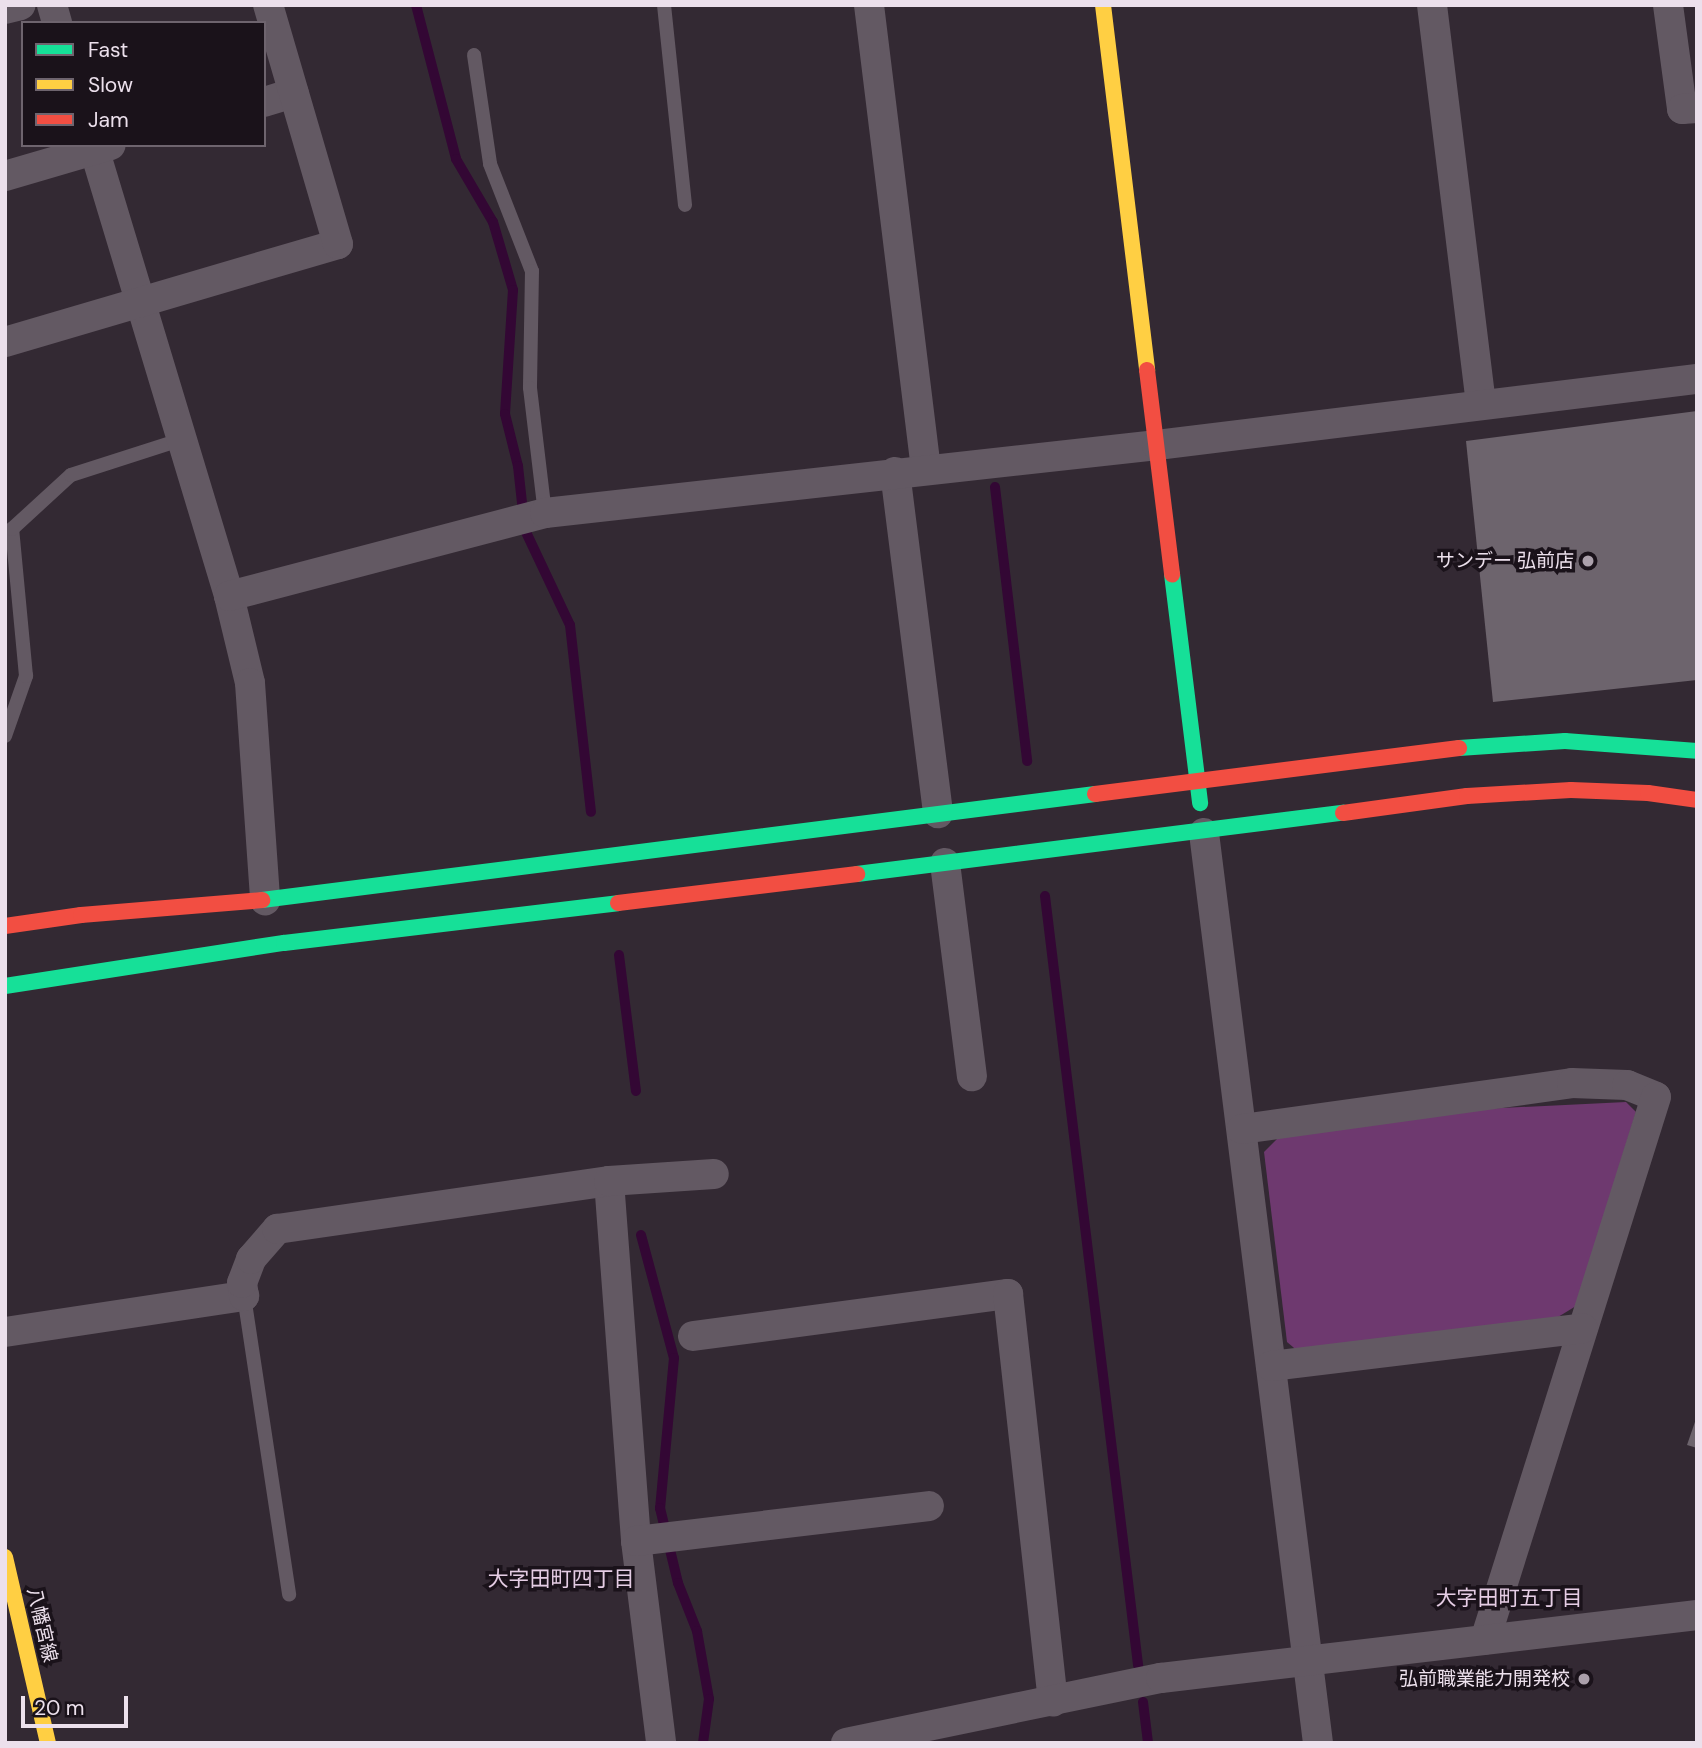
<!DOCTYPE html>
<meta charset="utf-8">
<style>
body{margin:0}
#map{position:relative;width:1702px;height:1748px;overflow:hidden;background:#332933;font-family:"DM Sans","Noto Sans JP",sans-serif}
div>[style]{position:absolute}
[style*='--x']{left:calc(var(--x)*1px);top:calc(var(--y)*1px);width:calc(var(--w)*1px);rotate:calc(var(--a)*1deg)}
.green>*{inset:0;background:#6e396f}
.stream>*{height:10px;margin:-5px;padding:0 5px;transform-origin:5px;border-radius:5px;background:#330734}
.building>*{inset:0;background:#6d646d}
.lane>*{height:14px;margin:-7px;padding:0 7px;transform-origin:7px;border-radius:7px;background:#635963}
.street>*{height:30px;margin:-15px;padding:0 15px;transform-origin:15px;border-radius:15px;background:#635963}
.fast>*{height:16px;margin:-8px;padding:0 8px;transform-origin:8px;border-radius:8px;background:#16e098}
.slow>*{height:16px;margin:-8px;padding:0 8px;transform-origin:8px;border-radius:8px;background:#ffcf43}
.jam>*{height:16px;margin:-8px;padding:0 8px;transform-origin:8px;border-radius:8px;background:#f24e42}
.dots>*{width:19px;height:19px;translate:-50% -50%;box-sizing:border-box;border:4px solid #1a121a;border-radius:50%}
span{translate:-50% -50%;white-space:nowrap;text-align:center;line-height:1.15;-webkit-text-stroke:7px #1a121a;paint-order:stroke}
.poi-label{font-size:19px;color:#ece0ec}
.right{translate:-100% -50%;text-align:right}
.street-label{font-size:19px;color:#ece0ec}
.neighbourhood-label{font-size:21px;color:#e5cde4}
.frame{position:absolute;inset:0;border:7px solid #ece0ec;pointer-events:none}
.legend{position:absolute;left:21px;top:21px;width:245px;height:126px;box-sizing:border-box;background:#1a121a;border:2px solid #6e646e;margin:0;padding:9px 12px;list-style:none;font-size:21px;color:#ece0ec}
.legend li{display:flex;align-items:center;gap:14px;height:35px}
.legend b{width:35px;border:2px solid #6e646e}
.scale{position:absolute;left:21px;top:1696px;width:107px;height:32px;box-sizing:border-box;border:4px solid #ece0ec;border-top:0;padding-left:9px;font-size:21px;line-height:24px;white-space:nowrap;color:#ece0ec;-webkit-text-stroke:5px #1a121a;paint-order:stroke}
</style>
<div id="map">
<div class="green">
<i style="clip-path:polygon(1626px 1102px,1636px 1112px,1576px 1306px,1558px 1317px,1300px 1353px,1287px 1342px,1264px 1152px,1279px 1137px,1482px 1109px)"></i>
</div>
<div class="stream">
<i style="--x:416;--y:5;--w:159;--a:75.4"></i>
<i style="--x:456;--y:159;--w:73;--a:59.6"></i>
<i style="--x:493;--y:222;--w:71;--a:73.6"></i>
<i style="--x:513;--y:290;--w:124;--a:93.7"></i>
<i style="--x:505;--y:414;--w:54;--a:76"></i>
<i style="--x:518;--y:466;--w:64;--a:83.8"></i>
<i style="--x:525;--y:530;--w:105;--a:64.7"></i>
<i style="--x:570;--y:625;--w:188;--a:83.6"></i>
<i style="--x:995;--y:487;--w:276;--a:83.3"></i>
<i style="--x:1045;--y:896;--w:775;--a:83.1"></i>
<i style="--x:619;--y:955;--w:137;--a:82.9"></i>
<i style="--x:641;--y:1235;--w:127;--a:75"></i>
<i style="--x:674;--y:1358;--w:151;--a:95.3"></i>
<i style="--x:660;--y:1508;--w:77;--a:76.5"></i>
<i style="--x:678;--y:1583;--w:52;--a:68.4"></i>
<i style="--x:697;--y:1631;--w:69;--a:80"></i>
<i style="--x:709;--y:1699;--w:44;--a:97.8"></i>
<i style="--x:1143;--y:1702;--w:41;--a:83"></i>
</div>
<div class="building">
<i style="clip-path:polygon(1697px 411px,1697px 680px,1493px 702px,1466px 441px)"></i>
<i style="clip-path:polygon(1696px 1419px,1697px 1419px,1697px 1448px,1687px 1445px)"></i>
</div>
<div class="lane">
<i style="--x:664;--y:5;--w:201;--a:84"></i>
<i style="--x:474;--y:55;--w:110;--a:81.6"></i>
<i style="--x:490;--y:164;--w:115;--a:68.6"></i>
<i style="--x:532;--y:271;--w:117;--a:91"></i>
<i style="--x:530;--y:388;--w:126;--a:83.2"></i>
<i style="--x:5;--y:736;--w:64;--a:-70.7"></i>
<i style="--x:26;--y:676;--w:148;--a:-95.4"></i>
<i style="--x:12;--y:529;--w:80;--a:-42.5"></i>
<i style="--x:71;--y:475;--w:118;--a:-17.8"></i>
<i style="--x:244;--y:1296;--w:302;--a:81.4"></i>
</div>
<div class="street">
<i style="--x:52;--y:5;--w:19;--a:74"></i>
<i style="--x:869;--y:5;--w:467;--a:83"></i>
<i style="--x:1432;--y:5;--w:402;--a:83"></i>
<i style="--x:1668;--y:5;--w:105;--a:82.3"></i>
<i style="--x:1682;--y:109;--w:15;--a:-4"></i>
<i style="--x:5;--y:9;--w:16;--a:-14"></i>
<i style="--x:264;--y:102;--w:31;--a:-17"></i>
<i style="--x:93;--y:145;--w:471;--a:73.2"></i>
<i style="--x:229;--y:596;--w:89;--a:76.4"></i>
<i style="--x:250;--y:683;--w:218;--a:86"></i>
<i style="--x:5;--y:176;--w:110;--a:-16.3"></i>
<i style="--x:5;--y:342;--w:347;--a:-16.4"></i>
<i style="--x:338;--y:244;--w:249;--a:-106.3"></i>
<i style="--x:895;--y:472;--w:344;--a:82.8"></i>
<i style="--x:229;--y:596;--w:327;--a:-14.7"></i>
<i style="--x:545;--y:513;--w:616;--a:-6.34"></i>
<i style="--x:1157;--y:445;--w:544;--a:-6.97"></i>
<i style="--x:1204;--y:833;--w:917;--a:82.86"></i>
<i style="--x:945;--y:863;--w:215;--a:82.8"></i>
<i style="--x:1242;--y:1129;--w:333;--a:-7.9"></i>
<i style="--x:1572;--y:1083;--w:55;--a:2.1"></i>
<i style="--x:1627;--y:1085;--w:31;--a:22"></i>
<i style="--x:1656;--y:1097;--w:569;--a:107.48"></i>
<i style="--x:609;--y:1181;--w:361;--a:85.7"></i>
<i style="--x:636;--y:1541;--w:204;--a:82.9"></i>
<i style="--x:5;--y:1332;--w:242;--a:-8.6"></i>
<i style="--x:244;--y:1296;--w:13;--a:-99"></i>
<i style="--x:242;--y:1283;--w:26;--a:-69"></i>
<i style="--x:251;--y:1259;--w:40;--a:-49"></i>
<i style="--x:277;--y:1229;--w:335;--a:-8.2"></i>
<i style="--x:609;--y:1181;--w:105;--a:-3.8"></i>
<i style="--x:693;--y:1336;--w:318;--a:-7.6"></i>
<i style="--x:1008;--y:1294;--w:410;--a:83.7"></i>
<i style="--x:1271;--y:1366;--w:314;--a:-6.9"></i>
<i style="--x:636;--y:1541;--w:295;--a:-6.8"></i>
<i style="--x:846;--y:1743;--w:322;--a:-11.7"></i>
<i style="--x:1161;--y:1678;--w:540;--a:-6.7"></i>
</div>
<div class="fast">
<i style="--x:1172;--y:574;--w:231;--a:83"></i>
<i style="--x:1459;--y:748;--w:106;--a:-3.8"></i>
<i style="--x:1565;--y:741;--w:132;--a:4.3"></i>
<i style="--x:857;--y:874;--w:490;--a:-7.2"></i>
<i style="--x:262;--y:900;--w:840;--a:-7.25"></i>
<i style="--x:5;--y:986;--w:282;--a:-8.8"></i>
<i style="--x:284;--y:943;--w:336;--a:-6.8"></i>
</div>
<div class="slow">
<i style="--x:1103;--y:5;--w:368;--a:83.1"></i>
<i style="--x:5;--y:1557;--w:191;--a:77"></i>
</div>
<div class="jam">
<i style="--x:1147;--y:370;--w:206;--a:83"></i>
<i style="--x:1095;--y:794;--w:367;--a:-7.2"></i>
<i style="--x:1343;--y:813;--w:125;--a:-7.8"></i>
<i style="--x:1467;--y:796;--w:104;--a:-3.3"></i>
<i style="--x:1571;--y:790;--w:77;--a:2.2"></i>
<i style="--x:1648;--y:793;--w:49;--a:8.1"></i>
<i style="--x:618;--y:903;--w:241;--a:-6.9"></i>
<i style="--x:5;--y:926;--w:77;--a:-8.2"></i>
<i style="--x:81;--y:915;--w:182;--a:-4.7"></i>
</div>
<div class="dots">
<i style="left:1588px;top:561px;background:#aba0ab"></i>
<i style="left:1584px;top:1679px;background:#aba0ab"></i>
</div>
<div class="poi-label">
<span class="right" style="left:1574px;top:561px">サンデー 弘前店</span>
<span class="right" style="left:1570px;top:1679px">弘前職業能力開発校</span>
</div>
<div class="street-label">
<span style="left:42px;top:1625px;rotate:77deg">八幡宮線</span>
</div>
<div class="neighbourhood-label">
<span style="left:561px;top:1579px">大字田町四丁目</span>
<span style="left:1509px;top:1598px">大字田町五丁目</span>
</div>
<div class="frame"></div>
<ul class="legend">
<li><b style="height:9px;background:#16e098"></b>Fast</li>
<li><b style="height:9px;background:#ffcf43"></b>Slow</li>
<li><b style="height:9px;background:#f24e42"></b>Jam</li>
</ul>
<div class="scale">20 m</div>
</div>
